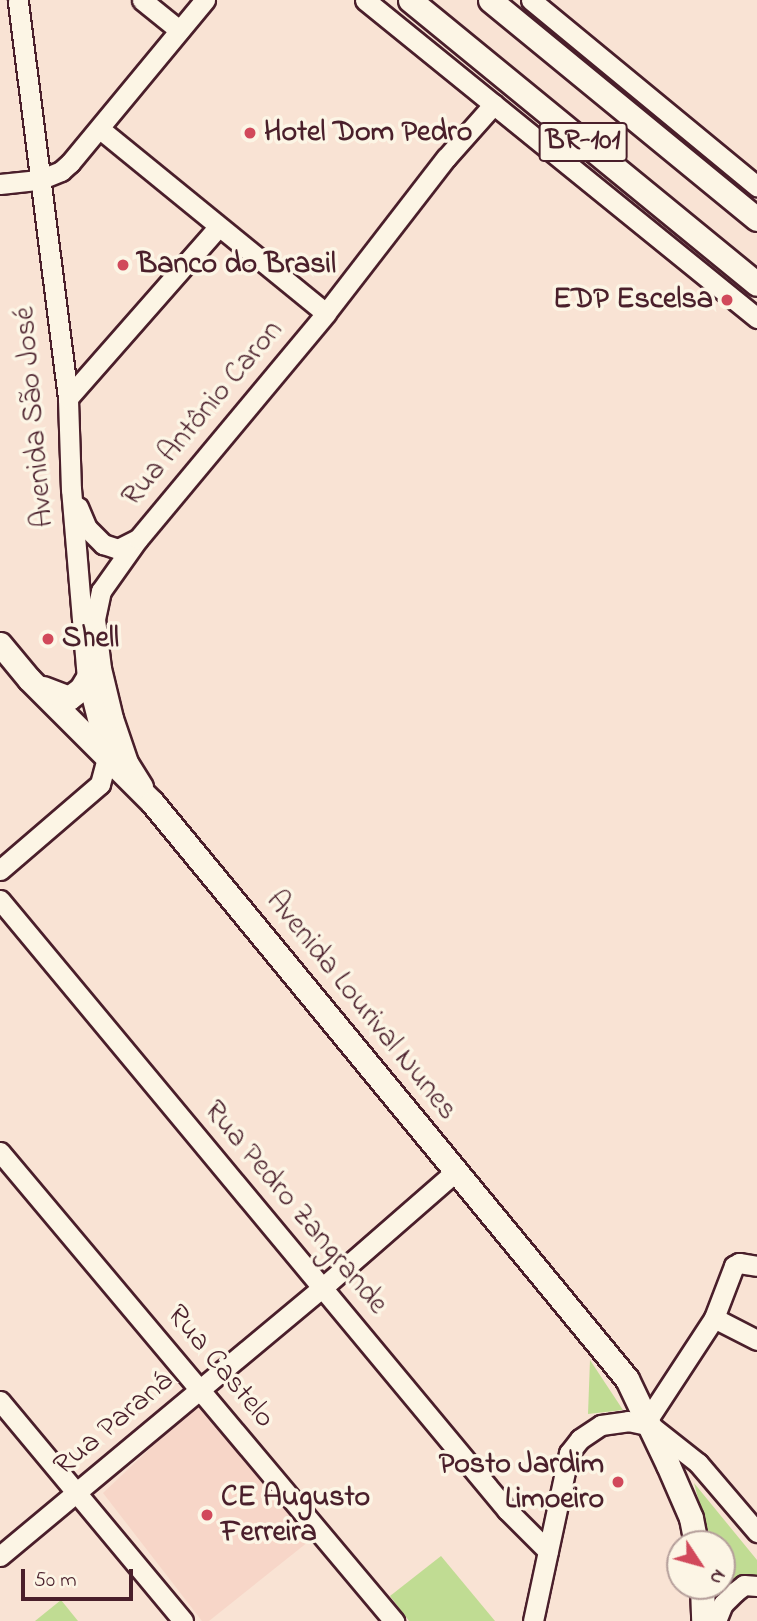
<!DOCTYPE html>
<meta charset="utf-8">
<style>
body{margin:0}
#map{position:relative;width:757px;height:1621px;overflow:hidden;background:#f9e3d4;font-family:"Indie Flower",sans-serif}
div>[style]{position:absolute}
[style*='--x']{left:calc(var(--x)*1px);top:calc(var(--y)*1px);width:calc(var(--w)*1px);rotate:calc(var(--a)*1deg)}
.built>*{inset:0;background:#f7d6c8}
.green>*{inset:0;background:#c0dc93}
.roads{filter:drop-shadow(2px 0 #4a1f2b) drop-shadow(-2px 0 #4a1f2b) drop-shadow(0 2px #4a1f2b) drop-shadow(0 -2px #4a1f2b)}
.minor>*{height:19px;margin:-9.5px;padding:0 9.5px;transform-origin:9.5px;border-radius:9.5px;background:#fcf5e5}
.major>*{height:23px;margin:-11.5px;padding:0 11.5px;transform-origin:11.5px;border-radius:11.5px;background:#fcf5e5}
.dots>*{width:19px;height:19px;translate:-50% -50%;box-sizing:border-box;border:4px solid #fcf5e5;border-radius:50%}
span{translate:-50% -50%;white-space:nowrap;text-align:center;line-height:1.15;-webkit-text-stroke:7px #fcf5e5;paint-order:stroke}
.shield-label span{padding:2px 5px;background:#fcf5e5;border:2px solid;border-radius:5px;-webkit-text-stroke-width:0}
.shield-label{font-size:28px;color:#4a1f2b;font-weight:700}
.poi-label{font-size:30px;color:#4a1f2b;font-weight:700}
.left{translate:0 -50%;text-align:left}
.right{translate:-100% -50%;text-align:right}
.street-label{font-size:30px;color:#4a1f2b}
.north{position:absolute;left:666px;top:1530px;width:70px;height:70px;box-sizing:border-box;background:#fcf5e5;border:2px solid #b59f9b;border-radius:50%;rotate:126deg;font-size:19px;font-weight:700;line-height:28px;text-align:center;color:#4a1f2b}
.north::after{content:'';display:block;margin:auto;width:24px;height:32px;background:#d1495b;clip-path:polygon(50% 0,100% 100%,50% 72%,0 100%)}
.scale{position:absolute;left:21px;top:1569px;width:112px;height:32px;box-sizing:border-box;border:4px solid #4a1f2b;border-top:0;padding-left:9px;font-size:21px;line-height:24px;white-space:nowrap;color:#4a1f2b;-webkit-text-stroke:5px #fcf5e5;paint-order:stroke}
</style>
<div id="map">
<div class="built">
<i style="clip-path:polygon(199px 1402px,313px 1538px,209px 1621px,202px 1621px,103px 1493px)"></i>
</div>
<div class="green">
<i style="clip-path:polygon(590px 1360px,623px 1410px,588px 1414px)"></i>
<i style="clip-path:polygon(694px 1483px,757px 1560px,757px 1578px,721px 1588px,722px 1544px,710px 1544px)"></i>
<i style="clip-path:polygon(441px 1556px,495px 1621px,409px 1621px,390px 1596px)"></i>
<i style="clip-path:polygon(61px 1600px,78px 1621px,35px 1621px)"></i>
</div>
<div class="roads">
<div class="minor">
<i style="--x:142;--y:0;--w:48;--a:39"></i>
<i style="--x:365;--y:0;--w:505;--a:39.05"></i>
<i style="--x:531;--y:0;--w:293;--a:39.5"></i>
<i style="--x:100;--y:129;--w:291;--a:39.2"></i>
<i style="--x:0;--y:184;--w:39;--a:-6"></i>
<i style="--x:39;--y:180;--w:24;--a:-22"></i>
<i style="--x:61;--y:171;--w:12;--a:-42"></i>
<i style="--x:70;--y:163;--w:212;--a:-50.4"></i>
<i style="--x:68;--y:398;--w:227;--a:-48.7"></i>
<i style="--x:78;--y:507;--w:23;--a:67"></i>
<i style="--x:87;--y:528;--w:23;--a:45"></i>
<i style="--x:103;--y:544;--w:16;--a:18"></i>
<i style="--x:118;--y:549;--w:20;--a:-27"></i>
<i style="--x:143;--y:786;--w:28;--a:-122"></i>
<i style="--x:128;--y:762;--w:46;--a:-108.8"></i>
<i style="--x:113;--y:718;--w:51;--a:-103.5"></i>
<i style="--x:101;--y:668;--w:49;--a:-97"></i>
<i style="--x:95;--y:619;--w:29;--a:-78"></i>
<i style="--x:101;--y:591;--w:64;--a:-54.6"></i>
<i style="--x:138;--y:539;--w:294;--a:-50.2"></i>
<i style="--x:326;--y:313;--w:196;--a:-52.3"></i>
<i style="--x:446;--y:158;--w:72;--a:-48.4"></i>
<i style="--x:0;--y:870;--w:132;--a:-40.7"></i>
<i style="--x:100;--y:784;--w:27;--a:-75"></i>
<i style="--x:107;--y:758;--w:81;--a:-104.2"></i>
<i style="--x:87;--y:679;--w:190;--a:-94.8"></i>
<i style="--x:71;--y:490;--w:92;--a:-91.9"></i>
<i style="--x:68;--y:398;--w:401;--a:-97.2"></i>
<i style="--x:0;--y:900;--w:793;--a:50.27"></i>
<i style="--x:507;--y:1510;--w:58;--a:45"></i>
<i style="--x:0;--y:1152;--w:613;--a:49.97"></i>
<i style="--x:714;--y:1318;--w:48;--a:27.1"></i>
<i style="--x:0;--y:1401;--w:286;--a:50.2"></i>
<i style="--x:648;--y:1419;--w:121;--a:-56.8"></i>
<i style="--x:714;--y:1318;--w:56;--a:-69"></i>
<i style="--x:734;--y:1266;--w:6;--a:-31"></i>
<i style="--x:739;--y:1263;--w:18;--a:9"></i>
<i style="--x:0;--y:1556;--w:419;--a:-39.8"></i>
<i style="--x:322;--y:1288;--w:178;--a:-41.1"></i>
<i style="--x:533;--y:1621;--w:172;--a:-77.9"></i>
<i style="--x:569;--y:1453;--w:18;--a:-52"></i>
<i style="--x:580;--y:1439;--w:25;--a:-34"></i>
<i style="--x:601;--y:1425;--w:27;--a:-8"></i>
<i style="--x:628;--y:1421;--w:24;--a:12"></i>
<i style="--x:651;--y:1426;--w:60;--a:38.2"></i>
<i style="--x:698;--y:1463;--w:91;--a:49.5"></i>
<i style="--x:716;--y:1621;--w:18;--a:-68"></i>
<i style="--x:723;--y:1604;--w:17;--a:-45"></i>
<i style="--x:735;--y:1592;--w:11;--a:-38"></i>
<i style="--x:744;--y:1585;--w:13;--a:4"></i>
</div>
<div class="major">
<i style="--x:410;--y:0;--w:448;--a:39.3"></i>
<i style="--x:490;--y:0;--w:345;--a:39.4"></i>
<i style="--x:0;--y:644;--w:45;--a:50.4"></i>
<i style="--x:29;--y:679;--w:174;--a:45"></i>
<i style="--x:152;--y:802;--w:747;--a:50.54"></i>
<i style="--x:627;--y:1379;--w:95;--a:64.5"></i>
<i style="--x:668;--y:1465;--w:58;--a:66.5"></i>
<i style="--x:691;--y:1518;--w:26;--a:79"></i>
<i style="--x:43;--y:688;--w:28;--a:21"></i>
<i style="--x:69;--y:698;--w:15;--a:-37"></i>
<i style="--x:81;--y:689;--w:12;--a:-59"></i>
<i style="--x:702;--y:1586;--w:35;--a:88"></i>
</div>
</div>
<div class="dots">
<i style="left:250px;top:133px;background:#d1495b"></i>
<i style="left:123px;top:265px;background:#d1495b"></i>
<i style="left:727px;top:300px;background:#d1495b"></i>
<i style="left:48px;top:639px;background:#d1495b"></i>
<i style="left:618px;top:1482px;background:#d1495b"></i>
<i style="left:207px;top:1515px;background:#d1495b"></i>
</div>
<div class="shield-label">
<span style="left:583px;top:142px">BR-101</span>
</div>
<div class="poi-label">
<span class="left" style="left:264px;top:133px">Hotel Dom Pedro</span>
<span class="left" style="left:137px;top:265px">Banco do Brasil</span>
<span class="right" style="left:713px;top:300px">EDP Escelsa</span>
<span class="left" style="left:62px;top:639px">Shell</span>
<span class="right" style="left:604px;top:1482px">Posto Jardim<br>Limoeiro</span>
<span class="left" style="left:221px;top:1515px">CE Augusto<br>Ferreira</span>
</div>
<div class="street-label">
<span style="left:203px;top:414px;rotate:-50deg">Rua Antônio Caron</span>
<span style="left:35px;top:417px;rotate:-95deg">Avenida São José</span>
<span style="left:361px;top:1006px;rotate:51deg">Avenida Lourival Nunes</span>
<span style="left:295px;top:1208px;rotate:50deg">Rua Pedro Zangrande</span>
<span style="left:220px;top:1367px;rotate:50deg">Rua Castelo</span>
<span style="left:114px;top:1424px;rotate:-40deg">Rua Paraná</span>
</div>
<div class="north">N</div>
<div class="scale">50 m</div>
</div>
